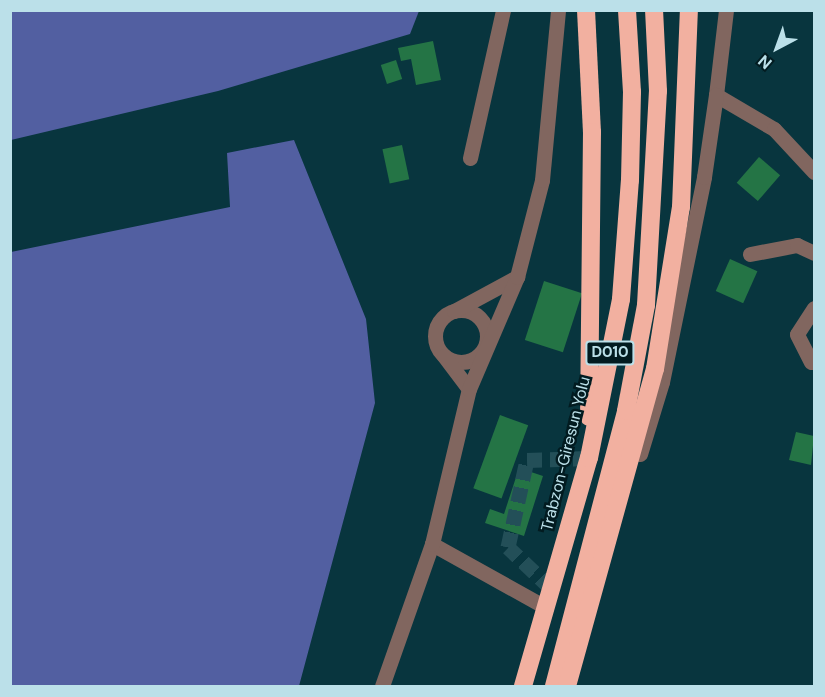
<!DOCTYPE html>
<style>
body{margin:0}
#map{position:relative;width:825px;height:697px;overflow:hidden;background:#08353e;font-family:"DM Sans",sans-serif}
div>[style]{position:absolute}
[style*='--x']{left:calc(var(--x)*1px);top:calc(var(--y)*1px);width:calc(var(--w)*1px);rotate:calc(var(--a)*1deg)}
.water>*{inset:0;background:#525fa1}
.building>*{inset:0;background:#247445;transform-origin:0 0}
.minor-tunnel>*{height:15px;margin-top:-7.5px;transform-origin:0;background:repeating-linear-gradient(90deg,#234f58 0 15px,transparent 0 23px)}
.minor>*{height:15px;margin:-7.5px;padding:0 7.5px;transform-origin:7.5px;border-radius:7.5px;background:#81665f}
.minor>.ring{margin:-7.5px;padding:0;box-sizing:content-box;background:none;border:15px solid #81665f;border-radius:50%}
.highway>*{height:18px;margin:-9px;padding:0 9px;transform-origin:9px;border-radius:9px;background:#f2b0a0}
span{translate:-50% -50%;white-space:nowrap;text-align:center;line-height:1.15;-webkit-text-stroke:5px #021b20;paint-order:stroke}
.shield-label span{padding:2px 4px;background:#021b20;border:2px solid;border-radius:4px;-webkit-text-stroke-width:0}
.shield-label{font-size:15px;color:#bbe0e9;font-weight:700}
.street-label{font-size:16px;color:#bbe0e9}
.frame{position:absolute;inset:0;border:12px solid #bbe0e9;pointer-events:none}
.north{position:absolute;left:747px;top:18px;width:60px;height:60px;-webkit-text-stroke:4px #021b20;paint-order:stroke;rotate:221deg;font-size:16px;font-weight:700;line-height:24px;text-align:center;color:#bbe0e9}
.north::after{content:'';display:block;margin:auto;width:21px;height:27px;background:#bbe0e9;clip-path:polygon(50% 0,100% 100%,50% 72%,0 100%)}
</style>
<div id="map">
<div class="water">
<i style="clip-path:polygon(10px 11px,11px 10px,419px 11px,410px 34px,218px 91px,11px 140px)"></i>
<i style="clip-path:polygon(294px 140px,366px 319px,375px 403px,299px 686px,11px 686px,11px 252px,230px 207px,227px 153px)"></i>
</div>
<div class="building">
<i style="clip-path:polygon(433px 41px,441px 80px,416px 85px,411px 59px,401px 61px,398px 48px)"></i>
<i style="left:396px;top:60px;width:20px;height:16px;rotate:72deg"></i>
<i style="left:402px;top:145px;width:35px;height:20px;rotate:78deg"></i>
<i style="left:759px;top:157px;width:28px;height:34px;rotate:41deg"></i>
<i style="left:730px;top:259px;width:30px;height:35px;rotate:24deg"></i>
<i style="left:544px;top:281px;width:40px;height:62px;rotate:18deg"></i>
<i style="left:500px;top:415px;width:30px;height:78px;rotate:20deg"></i>
<i style="clip-path:polygon(796px 432px,814px 436px,811px 465px,789px 460px)"></i>
<i style="clip-path:polygon(519px 468px,543px 476px,524px 536px,485px 523px,490px 509px,504px 514px)"></i>
</div>
<div class="minor-tunnel">
<i style="--x:551;--y:588;--w:59;--a:-136.4"></i>
<i style="--x:508;--y:547;--w:89;--a:-77.7"></i>
<i style="--x:527;--y:460;--w:62;--a:-1.8"></i>
</div>
<div class="minor">
<i style="--x:726;--y:10;--w:86;--a:96.7"></i>
<i style="--x:716;--y:95;--w:67;--a:30.4"></i>
<i style="--x:774;--y:129;--w:59;--a:47.1"></i>
<i style="--x:470;--y:158;--w:152;--a:-77.4"></i>
<i style="--x:750;--y:254;--w:48;--a:-10.8"></i>
<i style="--x:797;--y:245;--w:19;--a:25"></i>
<i class="ring" style="left:435px;top:310px;width:37px;height:37px"></i>
<i style="--x:454;--y:311;--w:72;--a:-28.4"></i>
<i style="--x:444;--y:356;--w:41;--a:52.9"></i>
<i style="--x:811;--y:362;--w:31;--a:-117"></i>
<i style="--x:797;--y:334;--w:31;--a:-57"></i>
<i style="--x:640;--y:454;--w:75;--a:-73"></i>
<i style="--x:662;--y:382;--w:209;--a:-78.4"></i>
<i style="--x:704;--y:177;--w:83;--a:-81.7"></i>
<i style="--x:432;--y:544;--w:129;--a:29.1"></i>
<i style="--x:382;--y:686;--w:151;--a:-70.6"></i>
<i style="--x:432;--y:544;--w:159;--a:-76.6"></i>
<i style="--x:469;--y:389;--w:122;--a:-66.8"></i>
<i style="--x:517;--y:277;--w:100;--a:-75.5"></i>
<i style="--x:542;--y:180;--w:171;--a:-84.6"></i>
</div>
<div class="highway">
<i style="--x:586;--y:10;--w:122;--a:87.2"></i>
<i style="--x:592;--y:132;--w:285;--a:90.6"></i>
<i style="--x:523;--y:686;--w:237;--a:-73.9"></i>
<i style="--x:589;--y:458;--w:162;--a:-78.6"></i>
<i style="--x:621;--y:299;--w:119;--a:-85.7"></i>
<i style="--x:630;--y:180;--w:88;--a:-88.7"></i>
<i style="--x:632;--y:92;--w:82;--a:-93.5"></i>
<i style="--x:554;--y:686;--w:284;--a:-75.3"></i>
<i style="--x:626;--y:411;--w:108;--a:-79.3"></i>
<i style="--x:646;--y:305;--w:214;--a:-86.8"></i>
<i style="--x:658;--y:91;--w:81;--a:-92.8"></i>
<i style="--x:567;--y:686;--w:329;--a:-74.5"></i>
<i style="--x:655;--y:369;--w:164;--a:-80.9"></i>
<i style="--x:681;--y:207;--w:197;--a:-87.7"></i>
</div>
<div class="shield-label">
<span style="left:610px;top:353px">D010</span>
</div>
<div class="street-label">
<span style="left:566px;top:454px;rotate:-76deg">Trabzon-Giresun Yolu</span>
</div>
<div class="frame"></div>
<div class="north">N</div>
</div>
